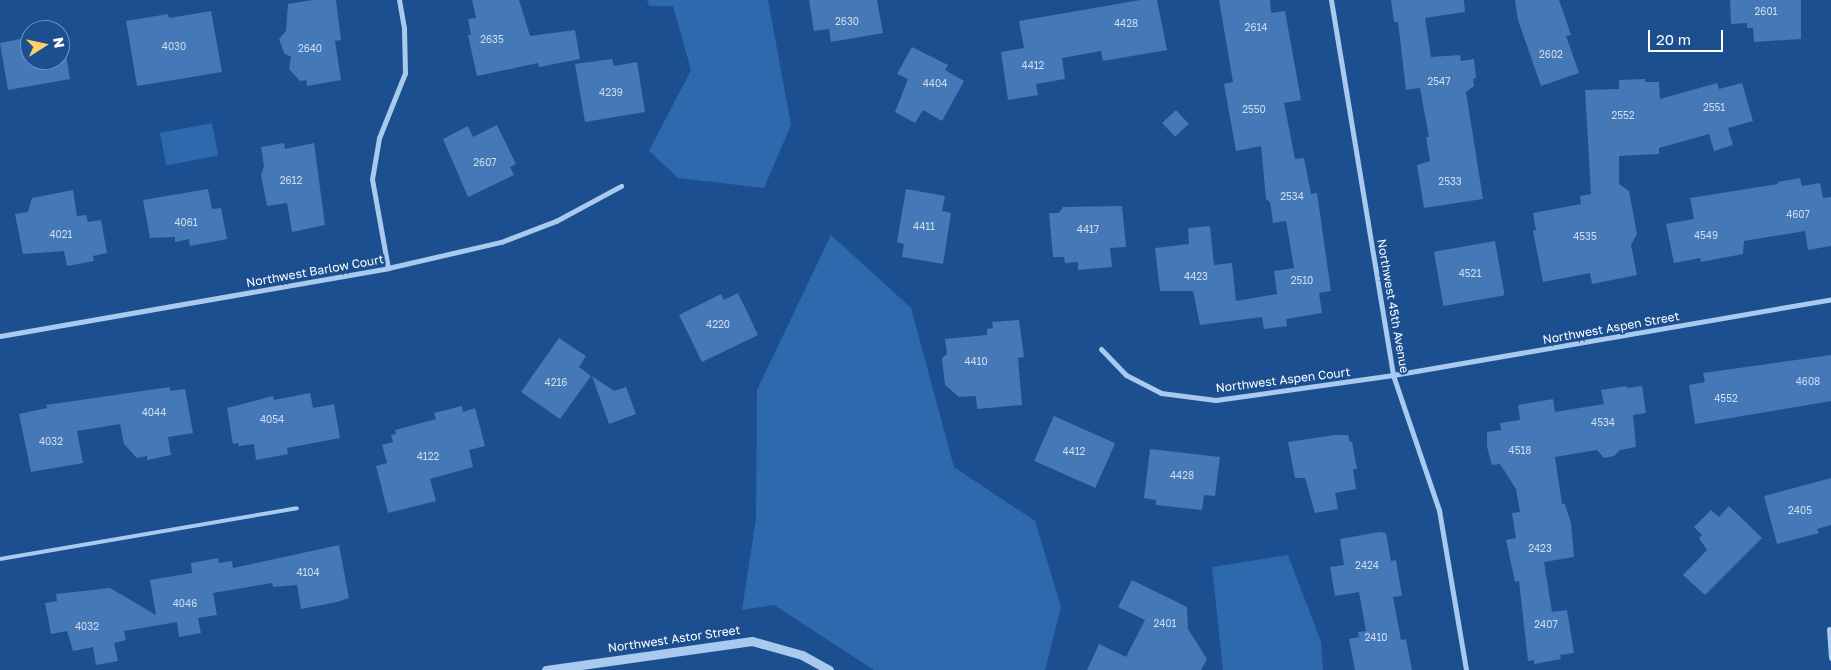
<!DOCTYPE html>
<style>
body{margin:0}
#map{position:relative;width:1831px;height:670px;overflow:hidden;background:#1b4f8f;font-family:"Golos Text",sans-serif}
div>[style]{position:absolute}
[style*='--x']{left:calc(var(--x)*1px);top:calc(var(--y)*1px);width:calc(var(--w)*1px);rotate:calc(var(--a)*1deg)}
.green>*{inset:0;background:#2e69ad;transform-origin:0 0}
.building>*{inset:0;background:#4478b7;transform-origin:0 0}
.service>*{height:4px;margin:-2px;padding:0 2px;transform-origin:2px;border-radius:2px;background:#a9c9ee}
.minor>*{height:5px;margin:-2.5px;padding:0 2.5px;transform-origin:2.5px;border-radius:2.5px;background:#a9c9ee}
.tertiary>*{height:9px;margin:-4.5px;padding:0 4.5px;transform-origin:4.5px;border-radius:4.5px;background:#a9c9ee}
span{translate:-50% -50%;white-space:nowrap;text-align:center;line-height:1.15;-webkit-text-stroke:4px #1b4f8f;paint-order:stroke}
.number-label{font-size:10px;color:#d0dded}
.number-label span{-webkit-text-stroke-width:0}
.street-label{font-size:12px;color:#fff}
.north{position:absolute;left:20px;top:20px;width:50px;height:50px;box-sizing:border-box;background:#1b4f8f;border:1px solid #7695bc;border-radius:50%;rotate:80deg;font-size:14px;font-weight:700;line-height:20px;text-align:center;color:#fff}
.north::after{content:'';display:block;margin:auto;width:18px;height:22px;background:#ffd166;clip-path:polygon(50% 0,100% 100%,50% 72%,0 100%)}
.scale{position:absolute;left:1648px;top:30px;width:75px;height:22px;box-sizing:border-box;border:2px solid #fff;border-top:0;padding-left:6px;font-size:15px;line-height:18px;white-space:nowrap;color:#fff;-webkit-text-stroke:4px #1b4f8f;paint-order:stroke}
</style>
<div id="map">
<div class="green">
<i style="clip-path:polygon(647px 0,768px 0,791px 125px,764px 188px,678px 178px,649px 151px,691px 70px,673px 6px,649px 6px)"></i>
<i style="left:212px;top:123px;width:33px;height:53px;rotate:79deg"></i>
<i style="clip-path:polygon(831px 235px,911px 308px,954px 467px,1035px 521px,1061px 607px,1045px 670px,874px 670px,774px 605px,742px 610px,756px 518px,757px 390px)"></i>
<i style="clip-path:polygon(1288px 555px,1321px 642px,1323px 670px,1223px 670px,1212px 567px)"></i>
</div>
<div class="building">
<i style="clip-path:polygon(313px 0,336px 0,341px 40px,335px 41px,341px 80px,307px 86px,306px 80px,300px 81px,289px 69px,291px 57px,284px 53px,279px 39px,286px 31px,288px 4px)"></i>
<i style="clip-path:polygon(472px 0,519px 0,530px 36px,575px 30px,580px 59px,539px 67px,538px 63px,477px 76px,468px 35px,471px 35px,468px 19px,476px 18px)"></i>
<i style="clip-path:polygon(809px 0,877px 0,883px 33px,831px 42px,829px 29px,814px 31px)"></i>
<i style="clip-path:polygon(1140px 0,1157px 0,1167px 50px,1103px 61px,1101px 51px,1062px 58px,1065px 79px,1036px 84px,1038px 95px,1008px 100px,1001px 52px,1024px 48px,1019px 21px)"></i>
<i style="clip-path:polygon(1219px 0,1270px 0,1271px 13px,1285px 11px,1301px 100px,1284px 103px,1295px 159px,1304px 158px,1311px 194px,1317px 193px,1331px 291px,1319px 293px,1322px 313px,1286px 319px,1287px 326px,1264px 329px,1262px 317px,1200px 325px,1193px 291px,1160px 291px,1155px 248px,1189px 244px,1188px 228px,1210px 226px,1214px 265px,1232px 263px,1236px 301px,1277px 294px,1274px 271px,1294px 268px,1286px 221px,1273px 223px,1270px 202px,1266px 199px,1261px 146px,1236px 151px,1224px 84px,1233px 82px)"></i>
<i style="clip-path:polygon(1391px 0,1464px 0,1465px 12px,1425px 18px,1431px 57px,1460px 55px,1461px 61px,1474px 59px,1476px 78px,1473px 79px,1474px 86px,1466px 92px,1483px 199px,1424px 208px,1417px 165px,1430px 161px,1426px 137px,1429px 137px,1420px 88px,1406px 90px,1398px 22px,1394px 22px)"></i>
<i style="clip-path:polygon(1515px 0,1559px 0,1571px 35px,1566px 36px,1579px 73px,1541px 86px,1518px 20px)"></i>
<i style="clip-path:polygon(1730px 0,1801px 0,1801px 39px,1754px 42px,1753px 28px,1747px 28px,1747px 23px,1731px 24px)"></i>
<i style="clip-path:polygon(211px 11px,222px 72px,137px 86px,126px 21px,168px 14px,169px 18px)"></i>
<i style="clip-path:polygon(63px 36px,70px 79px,8px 90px,0 43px,30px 37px,30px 60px,60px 60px,60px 37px)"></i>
<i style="clip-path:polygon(912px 47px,948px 65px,945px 70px,964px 81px,942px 121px,923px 110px,915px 123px,895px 112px,908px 79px,897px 74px)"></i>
<i style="clip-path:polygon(612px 59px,614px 66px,637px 62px,645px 112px,585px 122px,575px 64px)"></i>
<i style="clip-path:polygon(1645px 79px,1645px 82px,1659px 82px,1660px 99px,1717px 83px,1719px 89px,1742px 83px,1753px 121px,1728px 128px,1733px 145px,1714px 151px,1709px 134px,1659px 148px,1659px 154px,1619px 156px,1619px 184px,1629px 191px,1637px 234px,1631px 245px,1637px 275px,1592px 284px,1590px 273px,1543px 282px,1533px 231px,1536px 230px,1533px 213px,1581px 204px,1580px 196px,1591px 194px,1585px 90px,1619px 89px,1619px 80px)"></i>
<i style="left:1176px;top:110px;width:19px;height:19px;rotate:47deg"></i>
<i style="clip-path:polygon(497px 125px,516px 164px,510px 167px,514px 175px,468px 197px,443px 139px,468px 126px,473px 137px)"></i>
<i style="clip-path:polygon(284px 143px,285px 149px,314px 143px,325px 225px,292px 232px,287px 203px,267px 206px,261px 175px,264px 166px,261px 147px)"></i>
<i style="clip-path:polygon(1800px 178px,1802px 186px,1820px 183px,1823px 198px,1831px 197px,1831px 246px,1808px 250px,1805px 231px,1744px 241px,1743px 254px,1701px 262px,1700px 258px,1674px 263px,1666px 224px,1694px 219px,1690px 198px,1778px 184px,1778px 182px)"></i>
<i style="clip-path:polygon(208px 189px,212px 209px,221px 208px,227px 239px,190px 246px,189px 239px,175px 242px,175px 237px,150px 238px,143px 200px)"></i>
<i style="clip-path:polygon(906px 189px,945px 196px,942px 211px,951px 213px,943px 264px,902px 257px,904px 244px,897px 242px)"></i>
<i style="clip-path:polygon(73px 190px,77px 216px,86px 215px,88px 222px,101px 220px,107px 253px,93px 256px,94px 261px,67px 266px,64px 251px,23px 254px,15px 214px,28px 212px,32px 198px)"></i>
<i style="clip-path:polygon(1122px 206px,1126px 247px,1110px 248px,1112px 267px,1078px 270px,1078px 262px,1065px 263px,1064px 257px,1053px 257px,1049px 213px,1059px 213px,1063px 207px)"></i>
<i style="left:1495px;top:241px;width:55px;height:62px;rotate:80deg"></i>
<i style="clip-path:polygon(738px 293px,758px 335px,702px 362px,679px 315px,721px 294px,724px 300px)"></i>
<i style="clip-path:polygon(1019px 320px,1024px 357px,1018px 358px,1022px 405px,977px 409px,976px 396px,959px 397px,945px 385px,942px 358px,947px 354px,945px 339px,987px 335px,987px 329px,993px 328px,992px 322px)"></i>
<i style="clip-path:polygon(559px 338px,586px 356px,579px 367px,591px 376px,560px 419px,521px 392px)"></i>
<i style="clip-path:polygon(1831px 355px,1831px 401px,1695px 424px,1689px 385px,1705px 382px,1703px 373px)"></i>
<i style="clip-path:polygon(592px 376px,614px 391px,626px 387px,636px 414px,609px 424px)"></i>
<i style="clip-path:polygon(1627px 386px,1627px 388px,1642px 386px,1646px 413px,1633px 415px,1636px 447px,1620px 450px,1614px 456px,1604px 458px,1597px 450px,1555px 457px,1562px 504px,1565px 504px,1571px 523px,1574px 557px,1544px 562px,1552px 612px,1567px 610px,1574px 653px,1560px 655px,1561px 659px,1534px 664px,1534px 660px,1528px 661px,1519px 581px,1515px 582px,1506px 540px,1516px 538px,1512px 513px,1520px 512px,1516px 489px,1500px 464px,1492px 465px,1487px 447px,1487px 432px,1501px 430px,1500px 423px,1520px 420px,1518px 405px,1553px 399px,1555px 412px,1604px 404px,1601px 390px)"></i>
<i style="clip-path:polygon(170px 387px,170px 391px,185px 389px,193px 433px,168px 437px,171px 455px,147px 460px,147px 456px,137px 458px,124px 444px,120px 424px,77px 431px,83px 463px,31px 472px,19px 414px,47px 408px,46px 405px)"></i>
<i style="clip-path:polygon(310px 393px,313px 408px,334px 404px,340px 438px,287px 448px,288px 454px,256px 460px,254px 444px,239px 446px,238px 443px,233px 444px,227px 408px,273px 396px,274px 400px)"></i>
<i style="clip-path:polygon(462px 406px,463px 412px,475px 408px,485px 446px,469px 450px,473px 467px,430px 479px,436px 501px,388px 513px,376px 466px,387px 463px,382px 445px,393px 442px,391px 435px,396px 434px,395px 430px,436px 419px,434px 413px)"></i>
<i style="left:1054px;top:416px;width:67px;height:49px;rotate:24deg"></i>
<i style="clip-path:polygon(1335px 435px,1348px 435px,1350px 442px,1352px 442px,1357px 469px,1353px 469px,1356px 489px,1335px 493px,1338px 509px,1315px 513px,1305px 478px,1295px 478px,1288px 442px)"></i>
<i style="clip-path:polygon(1150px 449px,1220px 457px,1215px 496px,1204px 495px,1202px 510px,1156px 505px,1156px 500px,1144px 498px)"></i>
<i style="clip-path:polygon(1831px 478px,1831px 525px,1817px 529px,1819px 533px,1777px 544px,1764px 496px)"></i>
<i style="clip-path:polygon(1729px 506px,1762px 538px,1705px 595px,1683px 575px,1707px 550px,1699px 538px,1702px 535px,1694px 527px,1711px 510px,1719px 517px)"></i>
<i style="clip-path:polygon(1379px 532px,1386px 533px,1391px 561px,1396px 560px,1402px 596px,1393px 597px,1401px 640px,1406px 639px,1412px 670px,1355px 670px,1349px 639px,1359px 637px,1358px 632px,1366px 631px,1359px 592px,1335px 596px,1330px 567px,1344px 565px,1340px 539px)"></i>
<i style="clip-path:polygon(339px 545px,349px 598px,337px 602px,301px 609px,297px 585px,273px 587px,272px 583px,213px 593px,217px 615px,198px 618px,201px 633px,179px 637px,177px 622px,124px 631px,126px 640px,114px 643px,118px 661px,96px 665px,93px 647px,73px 651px,67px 631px,51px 634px,45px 603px,57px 601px,56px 594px,110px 588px,156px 615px,150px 580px,192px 573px,191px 563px,218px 558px,219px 563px,232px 561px,233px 568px)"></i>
<i style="clip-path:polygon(1132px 580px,1187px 607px,1188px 629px,1207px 659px,1201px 670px,1087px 670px,1099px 644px,1126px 657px,1145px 620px,1118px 607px)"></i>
</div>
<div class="service">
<i style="--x:0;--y:559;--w:301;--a:-9.7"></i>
</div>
<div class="minor">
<i style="--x:1331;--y:0;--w:380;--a:80.6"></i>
<i style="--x:1393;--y:375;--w:143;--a:71.2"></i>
<i style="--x:1439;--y:510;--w:162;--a:80.4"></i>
<i style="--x:388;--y:268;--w:90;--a:-100.2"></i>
<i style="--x:372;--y:179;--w:42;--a:-80.3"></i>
<i style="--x:379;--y:138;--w:70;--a:-68.2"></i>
<i style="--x:405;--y:73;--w:45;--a:-91.3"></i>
<i style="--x:404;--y:28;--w:28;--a:-100"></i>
<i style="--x:0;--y:336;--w:394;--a:-9.9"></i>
<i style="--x:388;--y:268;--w:116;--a:-13"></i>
<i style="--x:501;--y:242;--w:59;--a:-20.9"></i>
<i style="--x:556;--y:221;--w:74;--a:-28.3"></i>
<i style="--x:1101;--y:349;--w:36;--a:46"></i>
<i style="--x:1126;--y:375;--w:39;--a:27"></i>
<i style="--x:1161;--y:393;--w:55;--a:7.3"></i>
<i style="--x:1216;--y:400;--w:179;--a:-8"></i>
<i style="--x:1393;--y:375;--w:445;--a:-9.8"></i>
<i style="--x:1829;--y:629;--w:29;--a:86"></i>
</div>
<div class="tertiary">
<i style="--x:546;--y:670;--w:208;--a:-8"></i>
<i style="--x:752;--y:641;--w:52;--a:15.6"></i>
<i style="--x:802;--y:655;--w:31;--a:29"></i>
</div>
<div class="number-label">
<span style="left:1766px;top:12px">2601</span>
<span style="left:847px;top:22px">2630</span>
<span style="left:1126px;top:24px">4428</span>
<span style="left:1256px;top:28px">2614</span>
<span style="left:492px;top:40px">2635</span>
<span style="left:174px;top:47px">4030</span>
<span style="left:310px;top:49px">2640</span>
<span style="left:1551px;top:55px">2602</span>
<span style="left:1033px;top:66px">4412</span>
<span style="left:1439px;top:82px">2547</span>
<span style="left:935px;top:84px">4404</span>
<span style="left:611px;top:93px">4239</span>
<span style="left:1714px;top:108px">2551</span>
<span style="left:1254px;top:110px">2550</span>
<span style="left:1623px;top:116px">2552</span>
<span style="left:485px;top:163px">2607</span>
<span style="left:291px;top:181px">2612</span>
<span style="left:1450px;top:182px">2533</span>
<span style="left:1292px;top:197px">2534</span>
<span style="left:1798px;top:215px">4607</span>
<span style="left:186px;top:223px">4061</span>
<span style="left:924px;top:227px">4411</span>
<span style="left:1088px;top:230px">4417</span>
<span style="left:61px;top:235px">4021</span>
<span style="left:1706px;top:236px">4549</span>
<span style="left:1585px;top:237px">4535</span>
<span style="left:1470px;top:274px">4521</span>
<span style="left:1196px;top:277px">4423</span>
<span style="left:1302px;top:281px">2510</span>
<span style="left:718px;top:325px">4220</span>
<span style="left:976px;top:362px">4410</span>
<span style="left:1808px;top:382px">4608</span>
<span style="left:556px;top:383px">4216</span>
<span style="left:1726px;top:399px">4552</span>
<span style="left:154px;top:413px">4044</span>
<span style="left:272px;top:420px">4054</span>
<span style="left:1603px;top:423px">4534</span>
<span style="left:51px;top:442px">4032</span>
<span style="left:1520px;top:451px">4518</span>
<span style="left:1074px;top:452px">4412</span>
<span style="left:428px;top:457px">4122</span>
<span style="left:1182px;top:476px">4428</span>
<span style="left:1800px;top:511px">2405</span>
<span style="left:1540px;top:549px">2423</span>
<span style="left:1367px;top:566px">2424</span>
<span style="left:308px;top:573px">4104</span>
<span style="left:185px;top:604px">4046</span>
<span style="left:1165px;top:624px">2401</span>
<span style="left:1546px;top:625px">2407</span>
<span style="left:87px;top:627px">4032</span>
<span style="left:1376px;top:638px">2410</span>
</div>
<div class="street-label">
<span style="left:315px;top:271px;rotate:-10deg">Northwest Barlow Court</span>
<span style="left:1393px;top:306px;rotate:80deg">Northwest 45th Avenue</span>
<span style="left:1611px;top:328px;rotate:-10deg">Northwest Aspen Street</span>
<span style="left:1283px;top:380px;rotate:-7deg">Northwest Aspen Court</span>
<span style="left:674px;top:639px;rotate:-8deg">Northwest Astor Street</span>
</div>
<div class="north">N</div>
<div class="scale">20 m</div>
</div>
